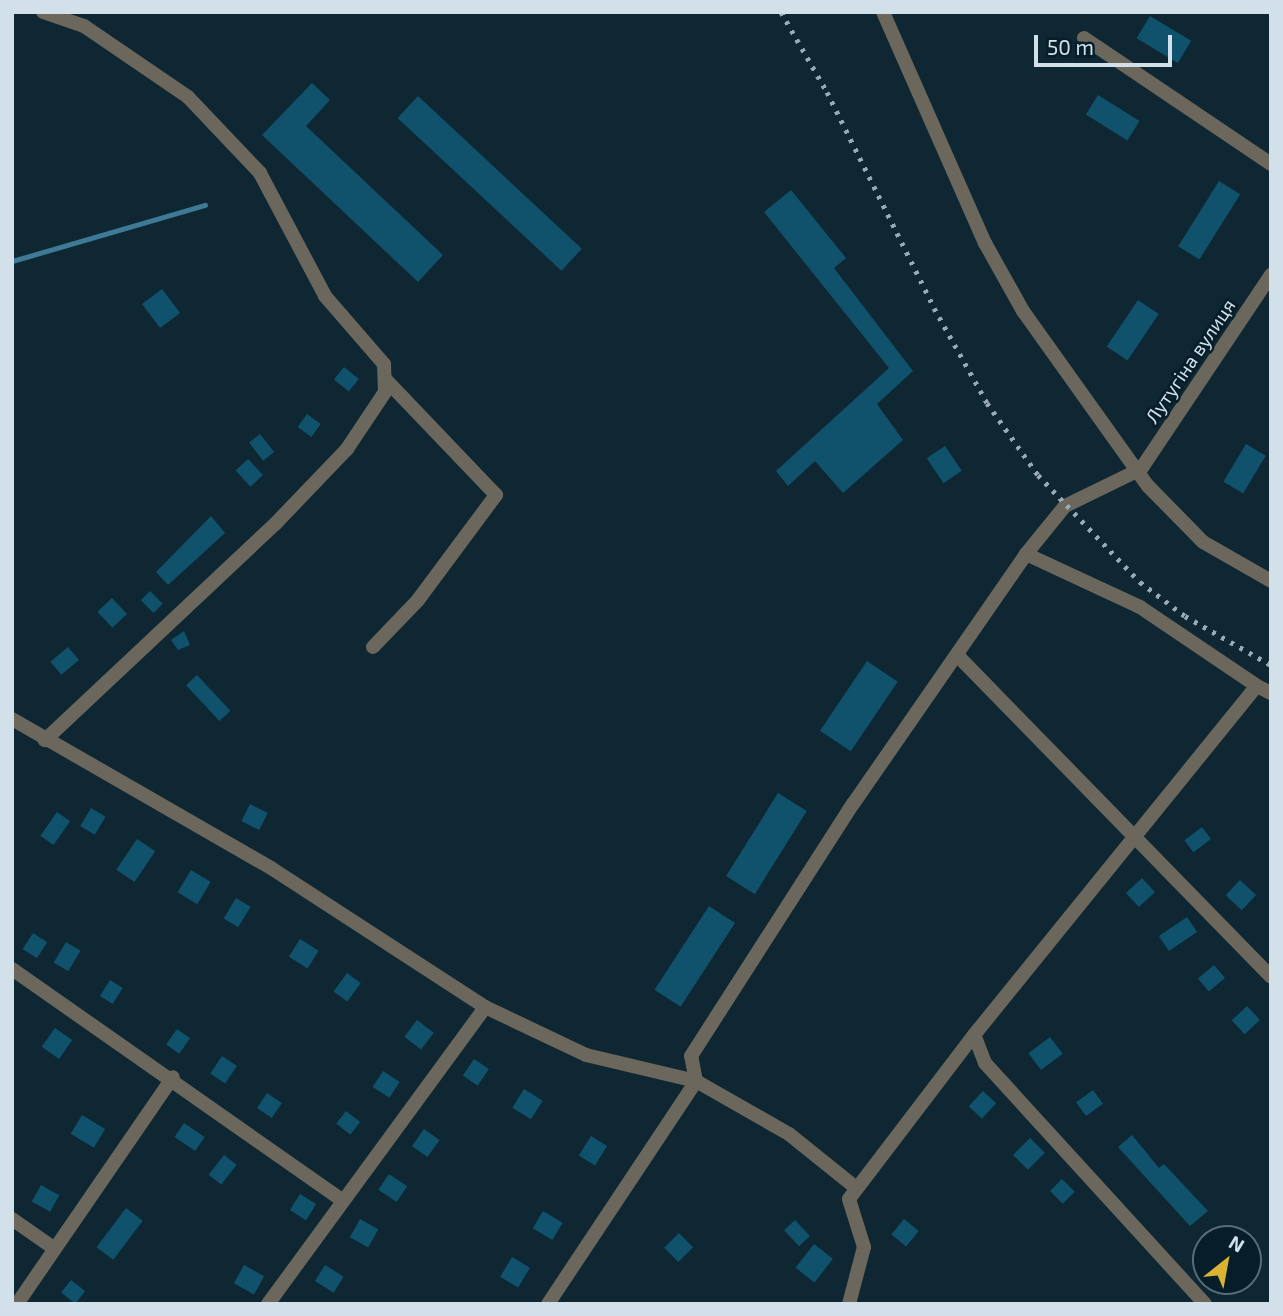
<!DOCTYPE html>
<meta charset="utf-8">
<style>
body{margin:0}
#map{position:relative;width:1283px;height:1316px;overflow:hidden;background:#0f2733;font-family:"Exo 2",sans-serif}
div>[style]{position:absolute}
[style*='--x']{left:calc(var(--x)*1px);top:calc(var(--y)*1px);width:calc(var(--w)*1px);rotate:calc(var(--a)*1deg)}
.stream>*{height:5px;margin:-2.5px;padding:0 2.5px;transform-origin:2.5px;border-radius:2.5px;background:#3e7995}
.building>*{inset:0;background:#10516c;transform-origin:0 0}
.street>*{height:14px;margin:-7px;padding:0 7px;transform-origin:7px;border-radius:7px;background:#6b675c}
.rail>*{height:5px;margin-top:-2.5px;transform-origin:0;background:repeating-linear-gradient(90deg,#98aab3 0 3.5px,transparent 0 10.5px)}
span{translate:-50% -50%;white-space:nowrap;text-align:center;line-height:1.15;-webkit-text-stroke:5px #051e29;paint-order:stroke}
.street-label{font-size:19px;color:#d2e1e9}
.frame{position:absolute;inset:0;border:14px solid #d2e1e9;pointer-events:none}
.north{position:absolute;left:1192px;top:1225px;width:70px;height:70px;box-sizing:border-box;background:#051e29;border:2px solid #576c76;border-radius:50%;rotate:31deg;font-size:19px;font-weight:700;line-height:28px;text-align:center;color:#d2e1e9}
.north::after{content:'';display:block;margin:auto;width:24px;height:32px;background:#dcb233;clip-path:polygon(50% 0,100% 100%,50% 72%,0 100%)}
.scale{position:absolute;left:1034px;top:35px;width:138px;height:32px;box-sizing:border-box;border:4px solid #d2e1e9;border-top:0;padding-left:9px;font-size:21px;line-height:24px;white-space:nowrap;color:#d2e1e9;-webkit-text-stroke:5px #051e29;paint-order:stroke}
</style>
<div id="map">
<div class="stream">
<i style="--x:12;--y:261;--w:201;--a:-16.2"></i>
</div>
<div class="building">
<i style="left:1150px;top:16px;width:48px;height:26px;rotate:31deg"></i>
<i style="clip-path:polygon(312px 83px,330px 100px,306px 126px,443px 255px,418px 282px,262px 135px)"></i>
<i style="left:1098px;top:95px;width:49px;height:23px;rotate:32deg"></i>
<i style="left:418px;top:96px;width:224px;height:30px;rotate:43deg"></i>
<i style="left:1219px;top:181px;width:25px;height:77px;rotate:32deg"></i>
<i style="clip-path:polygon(791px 190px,846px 258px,834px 268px,913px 371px,877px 404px,903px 440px,843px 493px,815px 461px,788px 486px,776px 471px,889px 368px,764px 212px)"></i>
<i style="left:162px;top:289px;width:30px;height:25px;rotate:53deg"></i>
<i style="left:1138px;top:300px;width:25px;height:56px;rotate:34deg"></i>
<i style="left:344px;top:367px;width:19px;height:16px;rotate:39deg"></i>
<i style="left:307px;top:414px;width:17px;height:16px;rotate:36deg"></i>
<i style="left:260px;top:434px;width:23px;height:14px;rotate:52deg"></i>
<i style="left:1246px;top:444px;width:23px;height:44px;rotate:31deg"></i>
<i style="left:945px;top:446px;width:30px;height:22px;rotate:56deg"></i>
<i style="left:248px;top:459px;width:22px;height:17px;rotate:47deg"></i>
<i style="clip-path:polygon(211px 516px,225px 533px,168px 585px,156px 572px)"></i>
<i style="left:150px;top:591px;width:18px;height:13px;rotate:45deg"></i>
<i style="left:112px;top:598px;width:22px;height:20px;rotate:47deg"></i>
<i style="clip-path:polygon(184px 631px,190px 645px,178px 650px,171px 640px)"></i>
<i style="left:68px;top:647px;width:17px;height:23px;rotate:50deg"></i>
<i style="left:867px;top:661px;width:37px;height:84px;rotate:34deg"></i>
<i style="left:197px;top:675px;width:49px;height:15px;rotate:47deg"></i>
<i style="left:778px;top:793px;width:34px;height:98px;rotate:32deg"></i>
<i style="left:250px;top:804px;width:20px;height:19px;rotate:27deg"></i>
<i style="left:91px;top:808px;width:17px;height:21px;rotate:31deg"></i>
<i style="left:57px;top:812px;width:16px;height:29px;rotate:35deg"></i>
<i style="left:1202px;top:827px;width:15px;height:22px;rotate:53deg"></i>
<i style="left:137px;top:839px;width:22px;height:37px;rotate:34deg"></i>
<i style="left:191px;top:870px;width:23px;height:26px;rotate:31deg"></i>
<i style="left:1142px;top:878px;width:19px;height:22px;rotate:47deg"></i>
<i style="left:1240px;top:880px;width:22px;height:21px;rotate:43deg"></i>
<i style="left:236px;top:898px;width:17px;height:24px;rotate:31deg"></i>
<i style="left:709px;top:906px;width:31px;height:100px;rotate:33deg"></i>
<i style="left:1187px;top:917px;width:18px;height:34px;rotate:56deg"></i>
<i style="left:33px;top:933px;width:17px;height:19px;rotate:33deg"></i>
<i style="left:300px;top:939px;width:22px;height:21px;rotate:32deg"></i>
<i style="left:66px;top:942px;width:17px;height:24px;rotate:31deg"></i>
<i style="left:1214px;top:965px;width:17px;height:21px;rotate:50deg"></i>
<i style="left:347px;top:973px;width:17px;height:23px;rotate:36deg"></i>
<i style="left:110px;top:980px;width:15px;height:19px;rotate:32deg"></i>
<i style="left:1247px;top:1006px;width:19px;height:21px;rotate:47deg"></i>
<i style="left:417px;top:1020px;width:21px;height:21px;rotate:37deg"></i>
<i style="left:55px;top:1028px;width:21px;height:23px;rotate:35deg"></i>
<i style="left:177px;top:1029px;width:16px;height:19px;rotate:35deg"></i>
<i style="left:1050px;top:1037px;width:21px;height:27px;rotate:53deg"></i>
<i style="left:222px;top:1056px;width:18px;height:21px;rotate:34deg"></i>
<i style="left:474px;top:1059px;width:18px;height:20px;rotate:34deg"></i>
<i style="left:383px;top:1071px;width:20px;height:19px;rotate:33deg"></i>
<i style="left:524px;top:1089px;width:22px;height:22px;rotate:32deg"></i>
<i style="left:1093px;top:1090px;width:17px;height:21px;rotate:54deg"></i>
<i style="left:983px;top:1091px;width:18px;height:21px;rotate:43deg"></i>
<i style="left:267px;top:1093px;width:18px;height:18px;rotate:34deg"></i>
<i style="left:346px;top:1111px;width:18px;height:16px;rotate:38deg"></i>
<i style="left:82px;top:1115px;width:27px;height:22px;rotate:31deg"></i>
<i style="left:184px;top:1123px;width:25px;height:17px;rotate:34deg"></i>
<i style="left:424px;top:1129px;width:19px;height:21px;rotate:35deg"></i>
<i style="clip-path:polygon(1132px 1135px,1159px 1168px,1164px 1164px,1208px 1211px,1190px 1226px,1118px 1147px)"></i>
<i style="left:591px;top:1136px;width:19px;height:23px;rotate:32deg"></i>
<i style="left:1030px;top:1138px;width:21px;height:24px;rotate:45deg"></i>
<i style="left:224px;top:1155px;width:16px;height:25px;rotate:38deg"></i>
<i style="left:389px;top:1174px;width:22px;height:19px;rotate:34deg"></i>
<i style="left:1062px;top:1179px;width:18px;height:17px;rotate:45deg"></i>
<i style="left:41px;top:1185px;width:21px;height:19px;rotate:29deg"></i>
<i style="left:300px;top:1194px;width:19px;height:19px;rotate:32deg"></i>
<i style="left:126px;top:1208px;width:21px;height:49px;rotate:37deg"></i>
<i style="left:543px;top:1211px;width:23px;height:20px;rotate:31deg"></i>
<i style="left:360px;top:1219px;width:21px;height:21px;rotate:29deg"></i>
<i style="left:904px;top:1219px;width:19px;height:20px;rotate:39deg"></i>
<i style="left:795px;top:1220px;width:22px;height:15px;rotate:47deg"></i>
<i style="left:679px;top:1233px;width:20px;height:21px;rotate:45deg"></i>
<i style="left:814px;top:1244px;width:24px;height:30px;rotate:38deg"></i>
<i style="left:512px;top:1257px;width:21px;height:23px;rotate:31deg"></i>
<i style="left:244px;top:1265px;width:23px;height:21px;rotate:29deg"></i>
<i style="left:325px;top:1265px;width:22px;height:19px;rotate:32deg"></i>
<i style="left:71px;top:1280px;width:18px;height:16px;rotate:38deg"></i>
</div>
<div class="street">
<i style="--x:43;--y:12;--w:43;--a:18.9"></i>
<i style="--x:84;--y:26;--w:126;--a:34.3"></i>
<i style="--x:188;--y:97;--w:105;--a:46.5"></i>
<i style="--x:260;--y:173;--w:139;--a:62.1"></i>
<i style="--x:325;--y:296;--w:90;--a:49.1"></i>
<i style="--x:384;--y:364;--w:28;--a:88"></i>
<i style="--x:385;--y:392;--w:69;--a:123.7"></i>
<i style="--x:347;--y:449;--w:104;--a:133.8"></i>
<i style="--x:275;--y:524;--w:316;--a:136.8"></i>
<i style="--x:883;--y:12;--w:253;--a:66.2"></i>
<i style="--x:985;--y:243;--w:78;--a:60.8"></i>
<i style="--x:1023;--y:311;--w:215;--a:54.5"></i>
<i style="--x:1148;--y:486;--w:78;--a:45.5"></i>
<i style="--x:1203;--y:542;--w:78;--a:29.8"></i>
<i style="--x:1084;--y:38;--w:225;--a:34"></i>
<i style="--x:1026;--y:554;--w:126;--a:24.9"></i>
<i style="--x:1140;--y:607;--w:141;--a:34"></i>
<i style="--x:373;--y:647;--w:65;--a:-46.2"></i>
<i style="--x:418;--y:600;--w:131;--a:-53.4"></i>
<i style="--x:496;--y:495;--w:161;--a:-133.7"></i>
<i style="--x:958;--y:656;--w:448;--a:45.7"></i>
<i style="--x:12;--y:719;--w:299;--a:29.9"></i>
<i style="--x:271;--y:868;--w:255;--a:33"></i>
<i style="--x:12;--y:969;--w:401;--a:35"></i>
<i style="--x:12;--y:1219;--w:52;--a:34.9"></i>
<i style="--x:17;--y:1304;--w:275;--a:-55.5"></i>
<i style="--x:268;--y:1304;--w:368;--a:-53.8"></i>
<i style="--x:485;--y:1007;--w:112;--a:25.4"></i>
<i style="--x:586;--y:1055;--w:113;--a:13.3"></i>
<i style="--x:696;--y:1081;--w:107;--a:29.7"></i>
<i style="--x:789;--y:1134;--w:85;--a:38.8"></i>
<i style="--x:548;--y:1304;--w:268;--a:-56.4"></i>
<i style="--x:696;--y:1081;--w:25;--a:-101"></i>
<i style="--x:691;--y:1056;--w:300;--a:-57.3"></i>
<i style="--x:853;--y:804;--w:304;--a:-55.3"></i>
<i style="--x:1026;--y:554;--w:62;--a:-50.9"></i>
<i style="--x:1065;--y:506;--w:85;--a:-26"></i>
<i style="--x:1141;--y:469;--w:234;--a:-56.2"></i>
<i style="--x:849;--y:1304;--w:59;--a:-75.3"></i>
<i style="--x:864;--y:1247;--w:50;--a:-107.4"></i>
<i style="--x:849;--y:1199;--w:206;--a:-52.7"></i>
<i style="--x:1205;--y:1304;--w:326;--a:-132.4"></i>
<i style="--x:985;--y:1063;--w:30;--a:-111"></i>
<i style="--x:974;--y:1035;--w:449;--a:-51"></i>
<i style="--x:1257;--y:686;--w:16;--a:27"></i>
</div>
<div class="rail">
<i style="--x:781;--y:12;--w:92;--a:60.1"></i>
<i style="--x:827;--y:92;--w:241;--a:63.6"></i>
<i style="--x:934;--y:308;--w:109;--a:60.8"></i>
<i style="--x:987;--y:403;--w:88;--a:54.7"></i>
<i style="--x:1038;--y:475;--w:148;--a:46.4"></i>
<i style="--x:1140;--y:582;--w:56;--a:37.1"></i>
<i style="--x:1185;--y:616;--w:99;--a:29.7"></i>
</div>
<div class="street-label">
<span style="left:1190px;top:361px;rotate:-56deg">Лутугіна вулиця</span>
</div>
<div class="frame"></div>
<div class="north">N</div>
<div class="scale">50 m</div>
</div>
